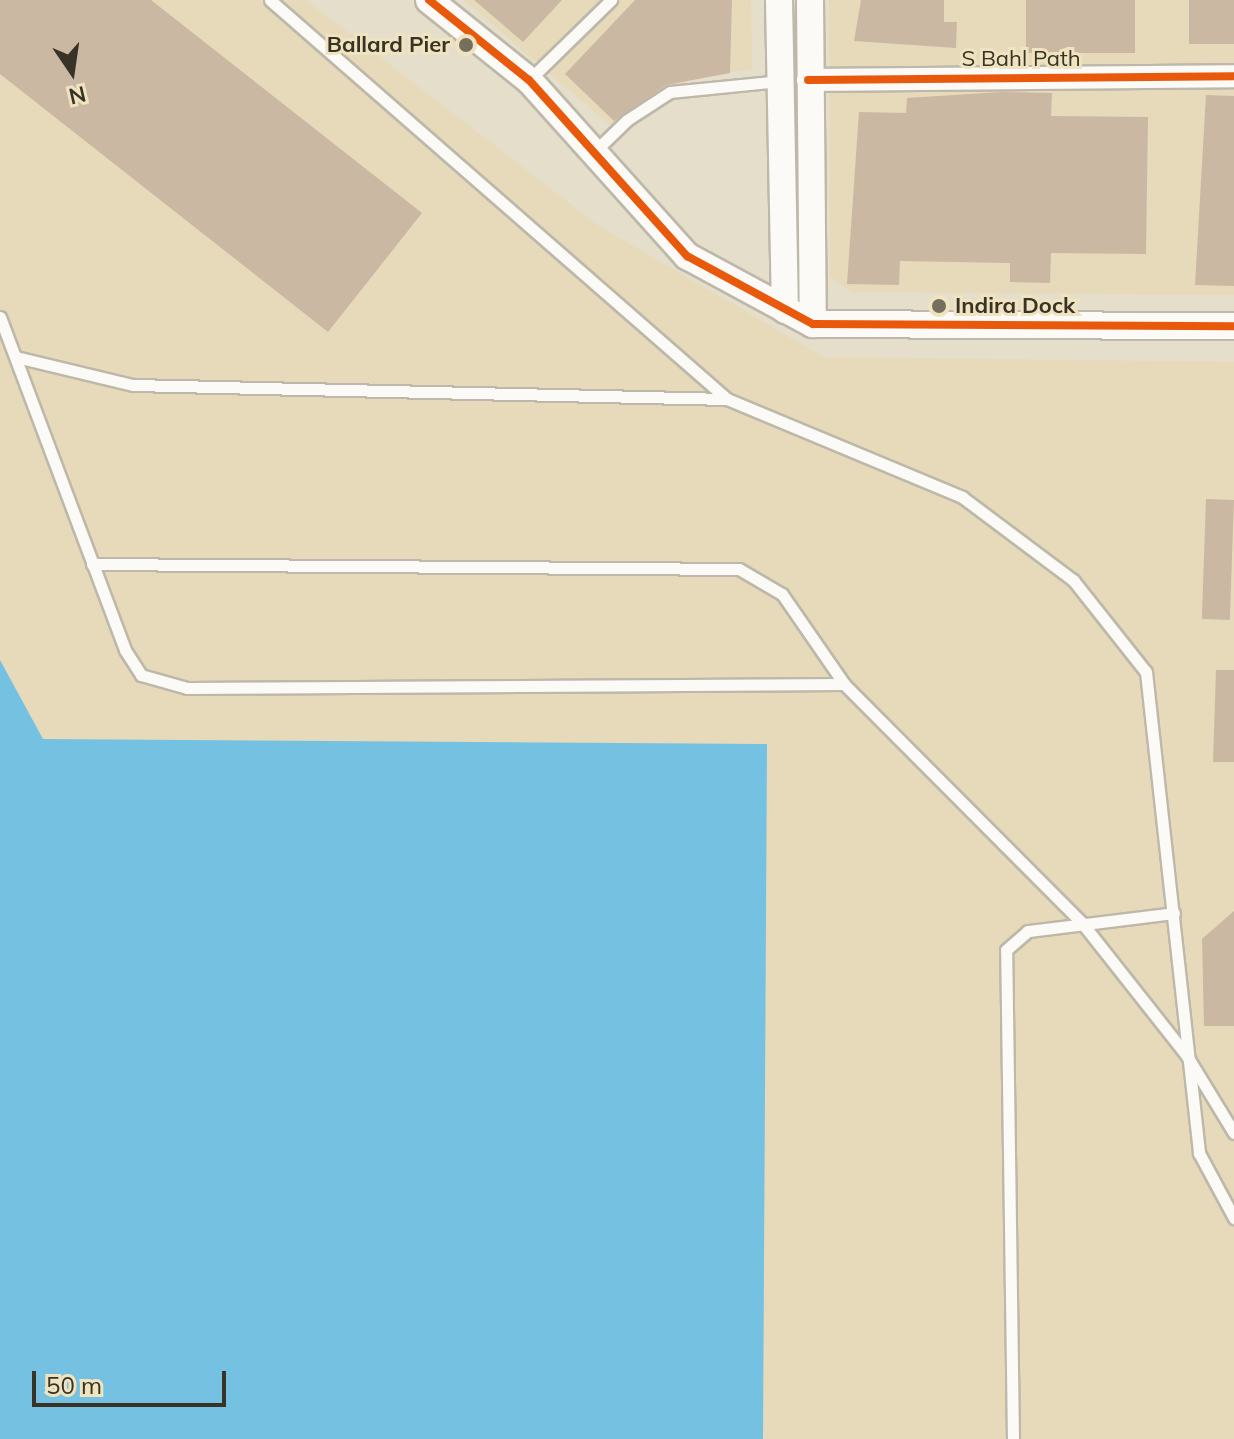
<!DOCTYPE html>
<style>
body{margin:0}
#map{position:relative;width:1234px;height:1439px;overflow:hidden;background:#e5decb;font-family:Mulish,sans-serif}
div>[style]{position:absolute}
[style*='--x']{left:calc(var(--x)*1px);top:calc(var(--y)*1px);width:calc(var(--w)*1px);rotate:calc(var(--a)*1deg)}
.built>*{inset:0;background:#e6daba}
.water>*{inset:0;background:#74c1e2}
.building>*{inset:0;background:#cbb8a2;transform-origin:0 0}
.roads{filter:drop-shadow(2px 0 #bdb8a9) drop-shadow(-2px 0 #bdb8a9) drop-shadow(0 2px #bdb8a9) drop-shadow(0 -2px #bdb8a9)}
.service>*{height:11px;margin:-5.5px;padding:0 5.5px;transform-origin:5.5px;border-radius:5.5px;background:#fbfaf7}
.minor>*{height:22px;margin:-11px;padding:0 11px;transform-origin:11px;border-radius:11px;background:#fbfaf7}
.tertiary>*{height:26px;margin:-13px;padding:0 13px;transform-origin:13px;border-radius:13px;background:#fbfaf7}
.cycleway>*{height:8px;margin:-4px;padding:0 4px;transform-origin:4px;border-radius:4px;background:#e8590c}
.dots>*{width:22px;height:22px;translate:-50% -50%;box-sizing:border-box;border:4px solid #f0e3c0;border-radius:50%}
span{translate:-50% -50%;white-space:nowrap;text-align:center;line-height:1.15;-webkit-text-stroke:6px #f0e3c0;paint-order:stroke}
.poi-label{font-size:22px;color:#383326;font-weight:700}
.right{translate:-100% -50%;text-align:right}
.left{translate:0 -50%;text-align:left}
.street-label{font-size:22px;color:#383326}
.north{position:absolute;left:32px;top:32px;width:80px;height:80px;-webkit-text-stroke:6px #f0e3c0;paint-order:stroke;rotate:167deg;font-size:22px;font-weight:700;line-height:32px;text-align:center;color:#383326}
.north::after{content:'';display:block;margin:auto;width:28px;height:36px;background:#383326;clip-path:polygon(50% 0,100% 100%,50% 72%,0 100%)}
.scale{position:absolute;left:32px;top:1371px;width:194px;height:36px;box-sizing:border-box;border:4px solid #383326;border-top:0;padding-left:10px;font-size:24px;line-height:28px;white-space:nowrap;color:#383326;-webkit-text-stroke:6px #f0e3c0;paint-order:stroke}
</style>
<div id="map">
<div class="built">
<i style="clip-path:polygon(0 0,306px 0,599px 226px,824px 357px,1234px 362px,1234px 1439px,0 1439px)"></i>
<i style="clip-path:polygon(464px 0,751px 0,752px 69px,693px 78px,612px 127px)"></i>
<i style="clip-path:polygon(829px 0,1234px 0,1234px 295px,852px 292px,830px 277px)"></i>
</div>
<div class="water">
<i style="clip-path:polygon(0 660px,43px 739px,767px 744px,763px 1439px,0 1439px)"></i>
</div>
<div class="building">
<i style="clip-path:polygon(0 0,151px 0,422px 213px,328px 332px,0 74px)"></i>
<i style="clip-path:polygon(474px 0,562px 0,523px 42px)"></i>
<i style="clip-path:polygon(635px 0,732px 0,730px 73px,666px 85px,614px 121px,565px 74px)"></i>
<i style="clip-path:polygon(861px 0,944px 0,944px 22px,957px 22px,956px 48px,854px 41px)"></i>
<i style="left:1026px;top:0;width:109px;height:53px"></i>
<i style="left:1189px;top:0;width:45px;height:44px"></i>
<i style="clip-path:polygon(1001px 92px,1052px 93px,1051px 116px,1148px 117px,1146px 254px,1051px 253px,1050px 283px,1010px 282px,1010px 263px,900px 261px,899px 285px,847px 284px,859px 112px,906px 113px,907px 98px)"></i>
<i style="clip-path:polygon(1206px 95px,1234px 96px,1234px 286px,1195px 285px)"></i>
<i style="left:1206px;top:499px;width:28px;height:120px;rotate:2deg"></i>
<i style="clip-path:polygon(1216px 670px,1234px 670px,1234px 762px,1213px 762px)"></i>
<i style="clip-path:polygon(1234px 911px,1234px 1026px,1204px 1026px,1202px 939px)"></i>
</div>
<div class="roads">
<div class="service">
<i style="--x:270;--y:0;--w:607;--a:41.12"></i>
<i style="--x:727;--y:399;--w:255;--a:22.6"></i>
<i style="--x:962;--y:497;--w:139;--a:36.8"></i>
<i style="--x:1073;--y:580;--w:117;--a:51.6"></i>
<i style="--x:1146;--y:672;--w:484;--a:83.7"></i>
<i style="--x:1199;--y:1153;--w:74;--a:61.7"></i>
<i style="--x:529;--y:80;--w:115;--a:-44.3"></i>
<i style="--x:594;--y:152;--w:46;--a:-44.1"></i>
<i style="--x:627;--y:120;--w:51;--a:-33.1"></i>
<i style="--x:670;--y:92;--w:112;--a:-5.7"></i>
<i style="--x:0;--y:317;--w:356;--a:69.4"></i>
<i style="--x:125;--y:650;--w:30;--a:57"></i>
<i style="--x:141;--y:675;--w:48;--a:15.8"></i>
<i style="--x:187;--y:688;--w:657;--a:-0.35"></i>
<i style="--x:844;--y:684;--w:337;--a:45.1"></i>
<i style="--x:1082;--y:923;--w:169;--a:51.7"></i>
<i style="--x:1187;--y:1056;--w:90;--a:58.6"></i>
<i style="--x:16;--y:357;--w:120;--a:13.5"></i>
<i style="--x:133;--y:385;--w:594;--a:1.35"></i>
<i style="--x:92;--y:564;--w:647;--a:0.44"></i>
<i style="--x:739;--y:569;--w:50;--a:30.2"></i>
<i style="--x:782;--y:594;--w:109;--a:55.4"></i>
<i style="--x:1013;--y:1439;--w:489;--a:-90.8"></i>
<i style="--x:1006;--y:950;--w:29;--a:-41"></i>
<i style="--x:1028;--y:931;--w:147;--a:-7"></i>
</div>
<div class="minor">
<i style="--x:808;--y:80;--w:426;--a:-0.5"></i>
</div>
<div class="tertiary">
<i style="--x:429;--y:0;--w:128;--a:38.7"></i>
<i style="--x:529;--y:80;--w:237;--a:48.1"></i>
<i style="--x:687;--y:256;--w:143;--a:28.4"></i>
<i style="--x:813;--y:324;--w:421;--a:0.3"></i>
<i style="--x:779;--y:0;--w:310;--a:88.9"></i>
<i style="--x:810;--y:0;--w:324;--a:89.5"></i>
</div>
</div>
<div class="cycleway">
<i style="--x:429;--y:0;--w:128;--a:38.7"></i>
<i style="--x:529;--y:80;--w:237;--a:48.1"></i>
<i style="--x:687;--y:256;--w:143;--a:28.4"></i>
<i style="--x:813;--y:324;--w:421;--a:0.3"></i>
<i style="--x:808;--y:80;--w:426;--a:-0.5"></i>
</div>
<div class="dots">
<i style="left:466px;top:45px;background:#756f60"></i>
<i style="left:939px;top:306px;background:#756f60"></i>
</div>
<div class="poi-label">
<span class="right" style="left:450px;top:45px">Ballard Pier</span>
<span class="left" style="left:955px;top:306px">Indira Dock</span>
</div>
<div class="street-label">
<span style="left:1021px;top:59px">S Bahl Path</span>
</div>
<div class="north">N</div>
<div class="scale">50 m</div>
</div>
